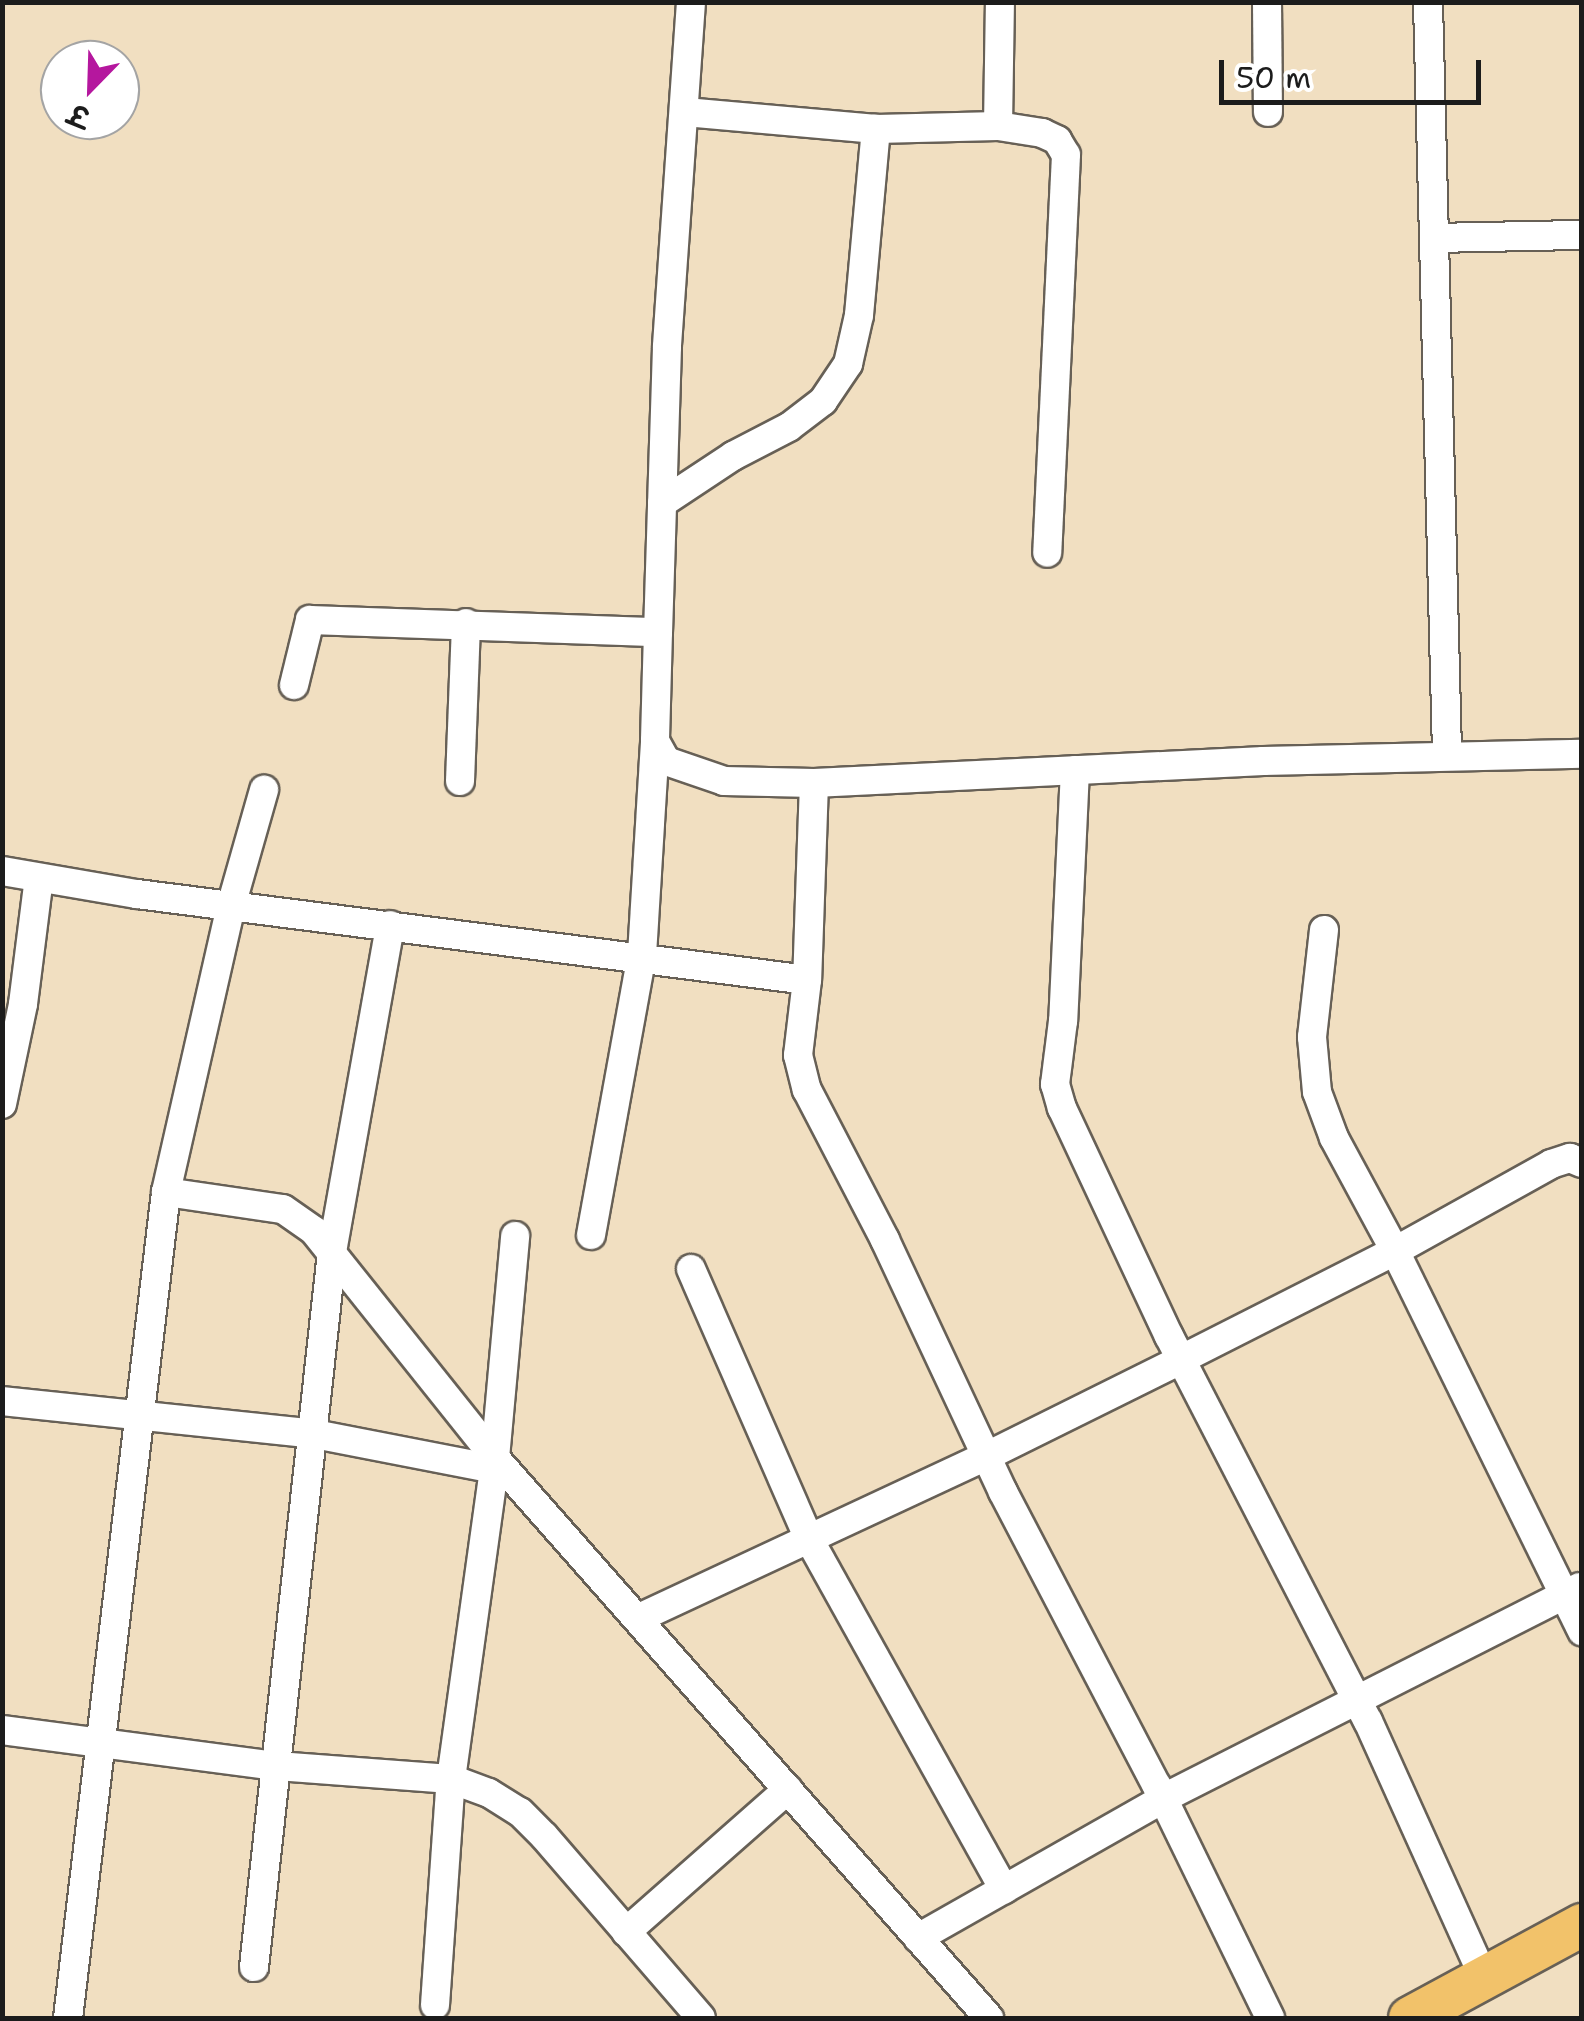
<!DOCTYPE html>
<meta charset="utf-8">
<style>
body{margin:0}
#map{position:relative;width:1584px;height:2021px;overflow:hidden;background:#f1dfc1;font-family:"Shantell Sans","Playpen Sans Deva",sans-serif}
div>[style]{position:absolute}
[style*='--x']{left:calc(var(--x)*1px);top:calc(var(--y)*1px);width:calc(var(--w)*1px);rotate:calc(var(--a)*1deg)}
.roads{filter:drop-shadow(2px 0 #676056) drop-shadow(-2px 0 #676056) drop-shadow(0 2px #676056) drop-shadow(0 -2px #676056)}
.street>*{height:28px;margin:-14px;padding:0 14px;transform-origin:14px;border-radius:14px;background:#fff}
.primary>*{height:42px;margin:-21px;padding:0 21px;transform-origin:21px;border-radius:21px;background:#f2c26a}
span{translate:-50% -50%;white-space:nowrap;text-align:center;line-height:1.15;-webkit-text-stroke:10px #fff;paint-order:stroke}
.frame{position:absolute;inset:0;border:5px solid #1c1c1c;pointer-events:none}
.north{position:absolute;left:40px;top:40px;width:100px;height:100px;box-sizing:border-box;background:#fff;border:2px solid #a4a4a4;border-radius:50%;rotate:203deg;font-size:28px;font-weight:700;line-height:40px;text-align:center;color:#1c1c1c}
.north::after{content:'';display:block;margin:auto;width:35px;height:45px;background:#b5179e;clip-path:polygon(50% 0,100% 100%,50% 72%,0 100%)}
.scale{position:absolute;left:1219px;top:60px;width:262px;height:45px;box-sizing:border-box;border:5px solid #1c1c1c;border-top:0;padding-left:12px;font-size:30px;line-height:35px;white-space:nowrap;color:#1c1c1c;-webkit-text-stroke:8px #fff;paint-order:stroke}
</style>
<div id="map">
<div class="roads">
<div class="street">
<i style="--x:691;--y:2;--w:346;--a:94"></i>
<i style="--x:667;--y:347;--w:285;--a:91.8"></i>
<i style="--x:658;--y:632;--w:109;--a:91.6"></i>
<i style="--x:655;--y:741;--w:23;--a:61"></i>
<i style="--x:666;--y:761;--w:61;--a:19"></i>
<i style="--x:724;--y:781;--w:90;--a:1.3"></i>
<i style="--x:814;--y:783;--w:450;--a:-2.8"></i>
<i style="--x:1263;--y:761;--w:319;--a:-1.3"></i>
<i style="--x:1267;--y:2;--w:110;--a:89.5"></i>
<i style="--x:1428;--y:2;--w:753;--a:88.55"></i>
<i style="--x:685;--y:112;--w:192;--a:5.1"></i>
<i style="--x:876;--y:129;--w:122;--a:-1.4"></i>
<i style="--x:998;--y:126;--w:124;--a:-89.1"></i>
<i style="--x:998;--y:126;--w:45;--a:9"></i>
<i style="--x:1042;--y:133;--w:17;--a:25"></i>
<i style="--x:1057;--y:140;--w:17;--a:59"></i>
<i style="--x:1066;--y:155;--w:398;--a:92.7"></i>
<i style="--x:1434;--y:238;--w:148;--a:-1.2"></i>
<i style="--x:662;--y:503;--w:85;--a:-33.5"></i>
<i style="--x:733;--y:456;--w:63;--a:-27.4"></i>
<i style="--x:789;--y:427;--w:43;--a:-37.4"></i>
<i style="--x:823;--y:401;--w:45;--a:-56"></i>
<i style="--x:848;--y:364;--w:50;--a:-77.3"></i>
<i style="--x:859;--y:315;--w:187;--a:-84.8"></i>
<i style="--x:294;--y:685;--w:67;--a:-76.2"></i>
<i style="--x:310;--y:620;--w:348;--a:2"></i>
<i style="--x:1075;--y:770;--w:251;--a:92.7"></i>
<i style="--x:1063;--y:1021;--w:64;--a:97.2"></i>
<i style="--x:1055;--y:1084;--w:25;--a:74"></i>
<i style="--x:1062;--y:1108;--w:252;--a:64.9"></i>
<i style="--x:1169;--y:1336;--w:433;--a:62.7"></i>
<i style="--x:1368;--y:1721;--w:282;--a:65.7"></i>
<i style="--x:460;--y:781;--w:158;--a:-87.8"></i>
<i style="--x:814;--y:783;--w:197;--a:92"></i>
<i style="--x:807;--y:980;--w:76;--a:96.8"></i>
<i style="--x:798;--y:1055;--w:36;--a:76"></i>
<i style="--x:807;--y:1090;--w:169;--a:62.5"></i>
<i style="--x:885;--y:1240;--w:278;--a:64.9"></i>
<i style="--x:1003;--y:1492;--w:332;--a:62.4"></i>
<i style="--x:1157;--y:1786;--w:258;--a:64"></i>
<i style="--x:2;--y:871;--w:137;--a:9.7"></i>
<i style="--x:137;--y:894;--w:675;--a:7.31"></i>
<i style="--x:1324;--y:930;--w:108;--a:96.4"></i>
<i style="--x:1312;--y:1037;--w:55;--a:84.8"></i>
<i style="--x:1317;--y:1092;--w:49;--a:69.7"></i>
<i style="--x:1334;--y:1138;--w:128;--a:61.6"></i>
<i style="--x:1395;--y:1251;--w:424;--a:63.8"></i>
<i style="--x:2;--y:1104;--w:102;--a:-78.1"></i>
<i style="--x:23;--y:1004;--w:127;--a:-82.8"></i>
<i style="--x:166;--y:1192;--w:293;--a:-77.2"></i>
<i style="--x:231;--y:906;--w:121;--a:-74.1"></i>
<i style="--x:591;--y:1235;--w:285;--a:-79.7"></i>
<i style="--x:642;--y:955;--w:213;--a:-86.5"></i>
<i style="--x:691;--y:1269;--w:295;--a:66.4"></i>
<i style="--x:809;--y:1539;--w:401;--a:60.9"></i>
<i style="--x:2;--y:1401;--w:314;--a:6"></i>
<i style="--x:314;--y:1434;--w:183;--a:11"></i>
<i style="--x:639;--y:1618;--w:384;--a:-25"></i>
<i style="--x:987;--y:1456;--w:218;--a:-26.4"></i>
<i style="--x:1182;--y:1359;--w:239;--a:-26.9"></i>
<i style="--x:1395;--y:1251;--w:179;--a:-29.1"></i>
<i style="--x:1551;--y:1164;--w:20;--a:-18"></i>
<i style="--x:1570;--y:1158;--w:13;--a:23"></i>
<i style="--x:2;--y:1730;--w:277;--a:7.5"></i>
<i style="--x:277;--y:1766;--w:174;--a:4.3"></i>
<i style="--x:451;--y:1779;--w:40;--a:20.2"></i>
<i style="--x:489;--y:1793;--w:36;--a:32"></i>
<i style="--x:520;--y:1812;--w:34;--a:45"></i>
<i style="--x:544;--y:1836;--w:240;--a:49.2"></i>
<i style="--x:626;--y:1932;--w:216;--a:-41.4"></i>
<i style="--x:918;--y:1938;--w:283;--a:-29.6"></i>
<i style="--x:1164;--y:1798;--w:466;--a:-26.9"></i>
<i style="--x:254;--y:1967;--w:719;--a:-83.77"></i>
<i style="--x:332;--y:1252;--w:332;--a:-79.9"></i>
<i style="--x:435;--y:2005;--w:227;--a:-86"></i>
<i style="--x:451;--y:1779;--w:313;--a:-82.1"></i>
<i style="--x:494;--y:1469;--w:234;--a:-84.8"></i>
<i style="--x:68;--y:2018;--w:832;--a:-83.23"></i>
<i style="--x:166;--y:1192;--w:118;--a:8.3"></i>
<i style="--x:283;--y:1209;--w:38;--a:35"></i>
<i style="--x:314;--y:1231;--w:290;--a:51.4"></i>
<i style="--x:495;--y:1458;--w:747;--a:48.58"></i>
</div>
<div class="primary">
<i style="--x:1410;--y:2018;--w:196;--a:-28.4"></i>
</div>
</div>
<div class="frame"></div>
<div class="north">उ</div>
<div class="scale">50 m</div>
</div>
